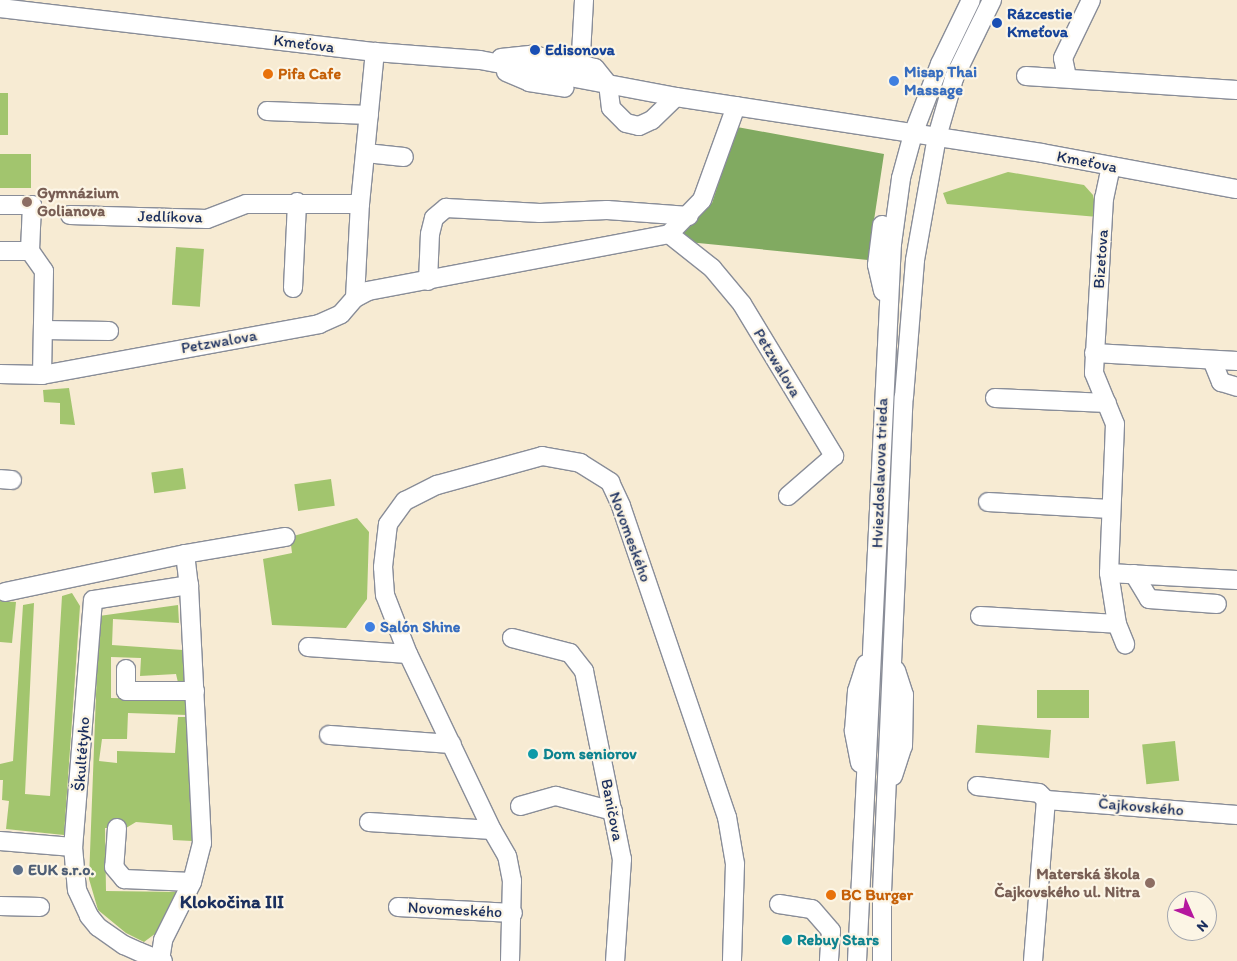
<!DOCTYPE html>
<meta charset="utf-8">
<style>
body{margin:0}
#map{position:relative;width:1237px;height:961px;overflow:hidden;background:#f7ebd3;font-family:Itim,sans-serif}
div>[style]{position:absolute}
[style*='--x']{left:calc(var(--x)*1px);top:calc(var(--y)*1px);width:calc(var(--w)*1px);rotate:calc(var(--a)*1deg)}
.green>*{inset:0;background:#a2c56e;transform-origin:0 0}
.forest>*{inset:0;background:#81aa61}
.roads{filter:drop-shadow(1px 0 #898d98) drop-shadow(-1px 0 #898d98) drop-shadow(0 1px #898d98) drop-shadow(0 -1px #898d98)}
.minor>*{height:18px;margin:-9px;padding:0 9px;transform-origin:9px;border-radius:9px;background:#fff}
.dots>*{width:14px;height:14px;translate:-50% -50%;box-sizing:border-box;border:2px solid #fcf5e5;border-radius:50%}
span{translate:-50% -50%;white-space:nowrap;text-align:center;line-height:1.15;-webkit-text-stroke:4.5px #fcf5e5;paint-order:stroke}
.transit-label{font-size:16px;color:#164399;font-weight:700}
.left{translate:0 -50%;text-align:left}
.street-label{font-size:16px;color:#1b2f5e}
.shop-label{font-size:16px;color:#366cbe;font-weight:700}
.food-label{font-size:16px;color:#c56008;font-weight:700}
.education-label{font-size:16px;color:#785e54;font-weight:700}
.right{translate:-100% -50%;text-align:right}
.culture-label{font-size:16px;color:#0d838f;font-weight:700}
.service-label{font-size:16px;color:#4e5e75;font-weight:700}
.quarter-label{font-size:19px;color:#1b2f5e;font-weight:700}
.north{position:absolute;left:1167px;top:891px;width:50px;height:50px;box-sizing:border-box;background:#fcf5e5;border:1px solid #a2a6af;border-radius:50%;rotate:134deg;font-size:14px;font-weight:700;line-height:20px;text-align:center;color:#1b2f5e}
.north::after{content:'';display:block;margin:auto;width:18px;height:22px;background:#b5179e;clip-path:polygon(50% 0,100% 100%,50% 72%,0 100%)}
</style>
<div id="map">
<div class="green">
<i style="left:0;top:93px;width:8px;height:42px"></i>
<i style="left:0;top:154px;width:31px;height:34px"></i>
<i style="clip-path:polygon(1008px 172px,1084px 185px,1093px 195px,1098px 217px,947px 204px,943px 193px)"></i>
<i style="left:176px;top:247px;width:28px;height:58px;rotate:4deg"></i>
<i style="clip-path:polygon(69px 388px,75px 425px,60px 424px,60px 403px,44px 402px,43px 390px)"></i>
<i style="left:183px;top:468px;width:21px;height:32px;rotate:82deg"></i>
<i style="left:331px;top:479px;width:27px;height:37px;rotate:82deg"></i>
<i style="clip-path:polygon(357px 518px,369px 532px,367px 599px,346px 628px,272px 625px,263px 559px,292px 553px,290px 537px)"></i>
<i style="clip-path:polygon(72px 593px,80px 606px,64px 835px,6px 829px,9px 801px,2px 800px,3px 780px,0 780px,0 764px,13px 761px,23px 605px,34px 603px,25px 794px,50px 796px,62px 596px)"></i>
<i style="clip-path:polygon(0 601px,16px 602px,12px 643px,0 642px)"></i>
<i style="clip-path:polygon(178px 605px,179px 623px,113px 619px,112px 645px,183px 650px,186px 684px,179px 687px,176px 674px,140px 676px,141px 658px,111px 657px,111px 698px,187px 700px,187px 715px,128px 713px,127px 739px,102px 739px,99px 761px,117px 763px,117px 751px,175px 753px,178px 717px,187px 717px,192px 841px,173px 840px,172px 825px,136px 822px,126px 828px,105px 828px,106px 891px,180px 892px,156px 933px,144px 942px,126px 933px,98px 910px,89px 879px,99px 616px)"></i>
<i style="left:1037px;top:690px;width:52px;height:28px"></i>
<i style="left:1051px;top:730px;width:28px;height:74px;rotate:94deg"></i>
<i style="left:1175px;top:741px;width:40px;height:33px;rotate:84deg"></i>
</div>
<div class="forest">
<i style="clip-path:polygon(737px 127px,884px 154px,868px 260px,688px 242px,683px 231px,712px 203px)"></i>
</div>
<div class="roads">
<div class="minor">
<i style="--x:0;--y:8;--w:378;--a:6.7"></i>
<i style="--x:375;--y:52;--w:105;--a:4.4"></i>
<i style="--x:480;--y:60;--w:199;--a:10.7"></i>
<i style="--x:676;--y:97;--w:370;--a:8.7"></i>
<i style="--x:1042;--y:153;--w:198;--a:10.5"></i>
<i style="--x:501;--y:58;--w:31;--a:-6"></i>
<i style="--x:532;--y:55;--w:48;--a:10.8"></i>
<i style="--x:579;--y:64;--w:16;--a:14"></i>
<i style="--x:595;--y:68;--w:21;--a:51"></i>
<i style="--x:506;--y:72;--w:25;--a:23"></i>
<i style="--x:529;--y:82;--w:36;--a:9"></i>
<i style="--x:576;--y:74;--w:21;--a:-76"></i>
<i style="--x:581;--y:54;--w:54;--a:-86.8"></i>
<i style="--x:1026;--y:76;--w:211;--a:3.8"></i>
<i style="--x:1067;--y:77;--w:19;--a:-102"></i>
<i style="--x:1063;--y:58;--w:64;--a:-64.2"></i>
<i style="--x:608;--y:84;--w:24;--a:83"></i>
<i style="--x:611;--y:108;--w:21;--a:45"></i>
<i style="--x:626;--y:123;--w:13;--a:13"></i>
<i style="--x:639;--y:126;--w:14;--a:-25"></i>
<i style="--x:652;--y:120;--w:33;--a:-44"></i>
<i style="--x:267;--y:111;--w:102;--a:2.2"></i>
<i style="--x:366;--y:153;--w:38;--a:6"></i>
<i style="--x:1111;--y:166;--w:33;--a:102"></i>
<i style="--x:1104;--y:198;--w:175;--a:93.3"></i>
<i style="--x:1094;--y:373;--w:55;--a:67.6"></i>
<i style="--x:1115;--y:424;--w:149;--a:92.3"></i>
<i style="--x:1109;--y:573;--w:52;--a:81.1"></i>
<i style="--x:1117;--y:624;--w:22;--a:68"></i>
<i style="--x:0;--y:205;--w:32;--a:0"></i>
<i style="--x:32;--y:205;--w:46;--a:92.5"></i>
<i style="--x:70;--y:215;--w:137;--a:1.7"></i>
<i style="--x:207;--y:219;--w:42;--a:-21"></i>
<i style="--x:246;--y:204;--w:114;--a:0"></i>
<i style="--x:882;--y:225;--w:40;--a:97.1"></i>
<i style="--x:877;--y:265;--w:27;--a:77"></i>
<i style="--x:669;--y:234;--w:55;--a:38.3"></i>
<i style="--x:712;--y:268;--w:47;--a:50.2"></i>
<i style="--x:742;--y:304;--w:178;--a:58.8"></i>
<i style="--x:834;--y:456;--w:61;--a:139"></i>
<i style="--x:0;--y:251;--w:30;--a:0"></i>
<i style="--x:30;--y:251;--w:24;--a:55"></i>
<i style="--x:44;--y:271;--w:104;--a:91.1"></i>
<i style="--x:428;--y:281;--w:47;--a:-87.6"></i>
<i style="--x:430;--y:234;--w:16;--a:-76"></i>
<i style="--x:434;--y:218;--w:16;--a:-40"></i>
<i style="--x:446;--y:208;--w:94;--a:3"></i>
<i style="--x:540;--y:213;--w:67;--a:-2.6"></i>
<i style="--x:607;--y:210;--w:82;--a:4.2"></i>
<i style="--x:293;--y:288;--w:86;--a:-87.3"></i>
<i style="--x:355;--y:298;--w:94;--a:-87"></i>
<i style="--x:360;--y:204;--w:153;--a:-84.4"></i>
<i style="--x:44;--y:330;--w:65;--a:0.9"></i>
<i style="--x:1094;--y:353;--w:143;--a:3.2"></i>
<i style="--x:1212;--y:360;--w:24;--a:68"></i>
<i style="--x:1221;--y:382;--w:17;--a:17"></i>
<i style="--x:0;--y:374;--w:42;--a:1.4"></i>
<i style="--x:42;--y:375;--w:282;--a:-10.4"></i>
<i style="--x:319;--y:324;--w:24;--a:-24"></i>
<i style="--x:341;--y:314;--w:21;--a:-49"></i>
<i style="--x:355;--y:298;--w:15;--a:-28"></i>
<i style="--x:368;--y:291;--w:306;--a:-10.7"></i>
<i style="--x:669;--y:234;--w:47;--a:-45.9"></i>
<i style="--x:702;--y:200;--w:100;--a:-70.1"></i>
<i style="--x:995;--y:398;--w:112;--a:2.6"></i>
<i style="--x:0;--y:479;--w:12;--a:5"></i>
<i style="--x:988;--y:502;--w:122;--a:3.3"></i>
<i style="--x:185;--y:554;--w:102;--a:-9.6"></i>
<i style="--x:1109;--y:573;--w:128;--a:3.1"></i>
<i style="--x:1134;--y:574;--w:29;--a:59"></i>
<i style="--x:1149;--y:599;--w:68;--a:4.2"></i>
<i style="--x:5;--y:592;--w:184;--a:-11.9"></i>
<i style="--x:185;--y:554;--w:31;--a:83"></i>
<i style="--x:980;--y:616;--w:137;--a:3.3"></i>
<i style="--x:512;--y:638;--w:60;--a:14.5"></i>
<i style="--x:570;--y:653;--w:23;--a:52"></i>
<i style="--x:584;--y:671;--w:192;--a:78.6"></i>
<i style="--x:622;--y:859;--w:102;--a:93.9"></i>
<i style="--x:308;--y:647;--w:100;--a:4"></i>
<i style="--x:126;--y:669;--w:22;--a:90"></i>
<i style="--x:126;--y:691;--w:69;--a:0"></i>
<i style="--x:329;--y:735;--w:123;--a:4.2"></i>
<i style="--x:860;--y:763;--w:33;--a:-101"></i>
<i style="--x:854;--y:731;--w:40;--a:-85.7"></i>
<i style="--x:857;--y:691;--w:28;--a:-72"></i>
<i style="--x:893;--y:776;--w:32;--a:-72"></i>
<i style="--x:903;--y:746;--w:51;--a:-88.9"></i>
<i style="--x:904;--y:695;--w:26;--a:-108"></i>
<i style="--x:977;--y:786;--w:62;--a:6.4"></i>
<i style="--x:1039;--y:793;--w:10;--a:45"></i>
<i style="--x:520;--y:806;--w:37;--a:-16"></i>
<i style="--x:556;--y:796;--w:59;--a:14.7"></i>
<i style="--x:369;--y:822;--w:123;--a:3.7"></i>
<i style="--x:117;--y:828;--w:39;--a:94"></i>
<i style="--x:114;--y:867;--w:16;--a:50"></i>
<i style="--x:124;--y:879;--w:68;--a:2.5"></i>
<i style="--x:0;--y:841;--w:73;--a:4.7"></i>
<i style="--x:779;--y:904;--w:33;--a:9"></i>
<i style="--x:812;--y:909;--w:29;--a:49"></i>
<i style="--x:831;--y:931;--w:30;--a:94"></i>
<i style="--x:0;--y:906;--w:40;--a:1.4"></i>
<i style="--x:398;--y:907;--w:115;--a:3"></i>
<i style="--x:160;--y:961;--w:1;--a:-90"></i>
<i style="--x:160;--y:960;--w:20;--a:-81"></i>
<i style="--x:163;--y:940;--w:65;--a:-63.4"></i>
<i style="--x:192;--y:882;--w:40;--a:-75.6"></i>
<i style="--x:202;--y:843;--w:258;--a:-92.9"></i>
<i style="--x:189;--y:585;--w:97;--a:171.1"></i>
<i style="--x:93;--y:600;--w:248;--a:94.6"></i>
<i style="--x:73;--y:847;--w:43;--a:84.7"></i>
<i style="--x:77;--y:890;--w:29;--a:65"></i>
<i style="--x:89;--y:916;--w:14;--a:51"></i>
<i style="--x:98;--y:927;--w:32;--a:35"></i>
<i style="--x:124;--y:945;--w:17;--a:24"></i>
<i style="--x:140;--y:952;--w:22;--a:22"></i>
<i style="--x:160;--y:960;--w:3;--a:18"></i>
<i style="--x:510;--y:961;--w:80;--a:-88.6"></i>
<i style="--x:512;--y:881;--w:25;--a:-101"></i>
<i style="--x:507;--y:856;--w:30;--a:-120"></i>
<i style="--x:492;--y:830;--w:195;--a:-115.5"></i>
<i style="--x:408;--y:654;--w:63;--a:-111.3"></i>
<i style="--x:385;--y:595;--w:28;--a:-94"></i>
<i style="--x:383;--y:567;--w:43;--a:-83.4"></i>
<i style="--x:388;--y:524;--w:29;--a:-54"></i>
<i style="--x:405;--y:501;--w:36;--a:-27"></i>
<i style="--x:437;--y:485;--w:109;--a:-15.4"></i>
<i style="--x:542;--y:456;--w:39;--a:10"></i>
<i style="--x:580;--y:463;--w:36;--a:32"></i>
<i style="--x:610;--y:482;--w:26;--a:65"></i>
<i style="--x:621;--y:506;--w:329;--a:71.2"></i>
<i style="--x:727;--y:817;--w:48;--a:80.3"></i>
<i style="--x:735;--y:864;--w:97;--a:91.8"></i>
<i style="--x:857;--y:961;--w:718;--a:-87.21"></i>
<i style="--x:892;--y:244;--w:67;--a:-82.2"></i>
<i style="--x:901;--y:178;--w:46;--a:-74.7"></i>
<i style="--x:913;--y:134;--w:75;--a:-68.9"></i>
<i style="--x:940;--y:64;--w:71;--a:-64.2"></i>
<i style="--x:882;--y:961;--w:69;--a:-90"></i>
<i style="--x:882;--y:892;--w:495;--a:-87.5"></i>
<i style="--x:904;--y:397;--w:137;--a:-85.4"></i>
<i style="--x:915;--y:260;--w:125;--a:-79.9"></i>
<i style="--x:937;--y:137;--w:61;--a:-73.9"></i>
<i style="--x:954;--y:78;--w:87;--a:-64"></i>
<i style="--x:1033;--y:961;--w:162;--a:-85.4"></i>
<i style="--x:1046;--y:800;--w:192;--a:4.5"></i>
</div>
</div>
<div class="dots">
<i style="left:997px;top:23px;background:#1a4fb4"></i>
<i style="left:535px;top:50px;background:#1a4fb4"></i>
<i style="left:268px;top:74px;background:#e8710a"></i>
<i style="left:894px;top:81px;background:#3f7fe0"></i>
<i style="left:27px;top:202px;background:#8d6e63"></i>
<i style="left:370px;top:627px;background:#3f7fe0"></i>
<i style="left:533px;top:754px;background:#0f9aa8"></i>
<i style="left:18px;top:870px;background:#5c6f8a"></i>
<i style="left:1150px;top:883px;background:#8d6e63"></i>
<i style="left:831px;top:895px;background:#e8710a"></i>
<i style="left:787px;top:940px;background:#0f9aa8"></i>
</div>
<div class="transit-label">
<span class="left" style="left:1007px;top:23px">Rázcestie<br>Kmeťova</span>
<span class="left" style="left:545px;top:50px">Edisonova</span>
</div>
<div class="street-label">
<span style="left:304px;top:44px;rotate:7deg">Kmeťova</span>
<span style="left:1087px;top:162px;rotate:11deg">Kmeťova</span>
<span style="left:170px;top:217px;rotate:1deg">Jedlíkova</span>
<span style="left:1101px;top:259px;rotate:-86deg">Bizetova</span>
<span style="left:219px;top:342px;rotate:-10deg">Petzwalova</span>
<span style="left:777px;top:363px;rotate:59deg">Petzwalova</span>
<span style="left:880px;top:473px;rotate:-88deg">Hviezdoslavova trieda</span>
<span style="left:630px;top:537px;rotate:70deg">Novomeského</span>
<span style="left:82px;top:754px;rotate:-86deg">Škultétyho</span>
<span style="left:1141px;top:807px;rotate:5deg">Čajkovského</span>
<span style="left:612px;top:810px;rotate:79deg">Baničova</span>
<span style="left:455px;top:910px;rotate:3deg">Novomeského</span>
</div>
<div class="shop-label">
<span class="left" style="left:904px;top:81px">Misap Thai<br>Massage</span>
<span class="left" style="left:380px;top:627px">Salón Shine</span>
</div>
<div class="food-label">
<span class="left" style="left:278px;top:74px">Pifa Cafe</span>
<span class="left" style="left:841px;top:895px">BC Burger</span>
</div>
<div class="education-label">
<span class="left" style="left:37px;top:202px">Gymnázium<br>Golianova</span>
<span class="right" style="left:1140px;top:883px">Materská škola<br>Čajkovského ul. Nitra</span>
</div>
<div class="culture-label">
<span class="left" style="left:543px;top:754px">Dom seniorov</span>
<span class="left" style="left:797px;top:940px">Rebuy Stars</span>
</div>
<div class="service-label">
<span class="left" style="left:28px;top:870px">EUK s.r.o.</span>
</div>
<div class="quarter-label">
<span style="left:232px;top:902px">Klokočina III</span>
</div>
<div class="north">N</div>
</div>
